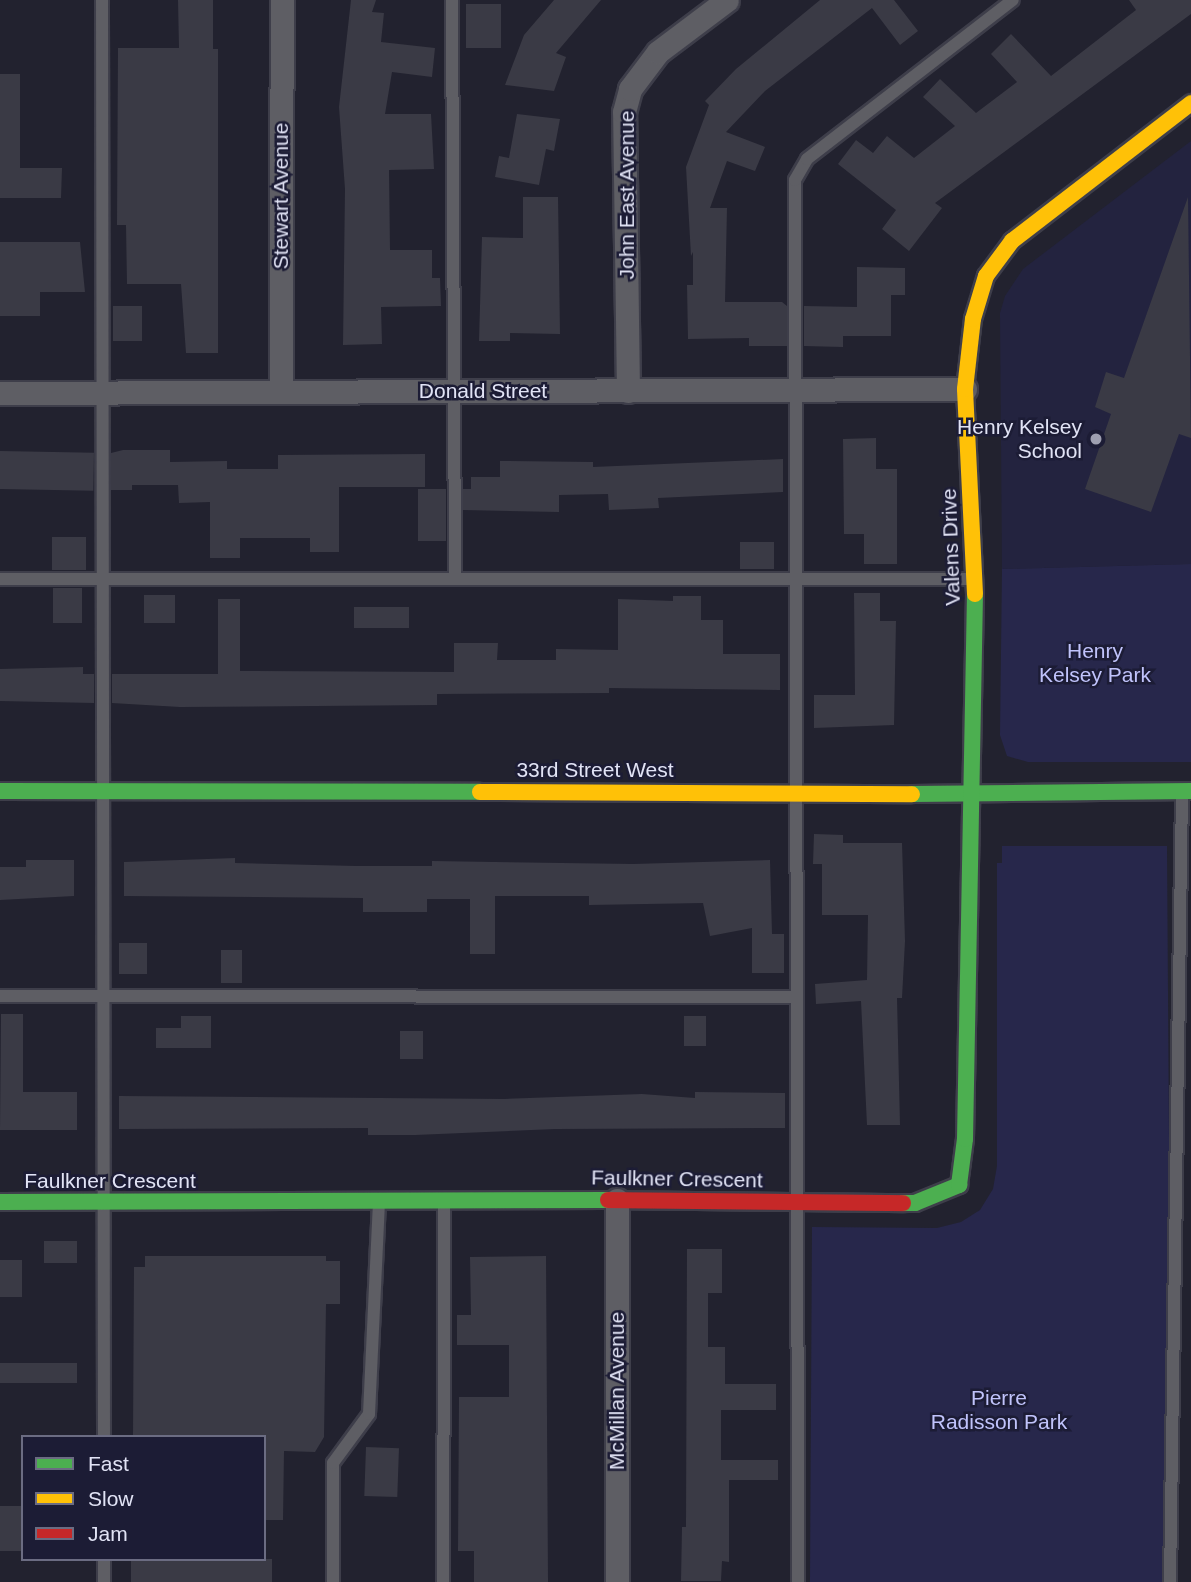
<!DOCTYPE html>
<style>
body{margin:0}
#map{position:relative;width:1191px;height:1582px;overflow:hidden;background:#22222f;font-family:Arial,sans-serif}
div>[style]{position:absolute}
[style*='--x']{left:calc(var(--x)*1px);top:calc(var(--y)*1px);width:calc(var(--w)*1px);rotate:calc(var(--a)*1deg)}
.built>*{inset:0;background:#23233f}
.green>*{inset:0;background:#27274b}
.building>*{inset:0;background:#3a3a45;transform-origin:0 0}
.roads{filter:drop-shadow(2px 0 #3e3e4a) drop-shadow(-2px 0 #3e3e4a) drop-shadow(0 2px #3e3e4a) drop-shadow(0 -2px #3e3e4a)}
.lane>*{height:12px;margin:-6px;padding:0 6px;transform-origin:6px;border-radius:6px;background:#5e5e64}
.street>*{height:23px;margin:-11.5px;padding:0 11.5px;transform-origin:11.5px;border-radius:11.5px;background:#5e5e64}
.fast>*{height:16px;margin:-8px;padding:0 8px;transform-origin:8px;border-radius:8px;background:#4caf50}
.slow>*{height:16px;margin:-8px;padding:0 8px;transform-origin:8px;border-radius:8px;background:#ffc107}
.jam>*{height:16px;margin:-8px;padding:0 8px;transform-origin:8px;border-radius:8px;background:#c62828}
.dots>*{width:19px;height:19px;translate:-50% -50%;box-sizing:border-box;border:4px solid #1c1c35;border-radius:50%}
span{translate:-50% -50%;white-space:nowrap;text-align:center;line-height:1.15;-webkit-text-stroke:5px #1c1c35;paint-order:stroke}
.street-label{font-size:21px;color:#e1e3f5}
.poi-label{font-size:21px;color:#e1e3f5}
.right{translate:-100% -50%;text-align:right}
.park-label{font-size:21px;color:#c0c3fb}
.legend{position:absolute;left:21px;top:1435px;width:245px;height:126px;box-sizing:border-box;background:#1c1c35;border:2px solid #6b6c82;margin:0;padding:9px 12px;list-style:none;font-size:21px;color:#e1e3f5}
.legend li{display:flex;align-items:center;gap:14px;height:35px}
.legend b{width:35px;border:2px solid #6b6c82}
</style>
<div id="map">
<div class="built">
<i style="clip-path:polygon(1191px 141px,1191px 564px,1002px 569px,1000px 313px,1005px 296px,1023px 269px)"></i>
</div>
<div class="green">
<i style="clip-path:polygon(1191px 564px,1191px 762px,1028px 762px,1007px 756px,1000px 735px,1002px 569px)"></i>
<i style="clip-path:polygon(1002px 846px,1167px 846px,1172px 1582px,810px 1582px,812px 1227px,937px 1228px,961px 1222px,980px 1210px,993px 1189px,997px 1166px,997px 863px,1002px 863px)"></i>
</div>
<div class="building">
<i style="clip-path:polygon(178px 0,213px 0,213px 49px,218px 49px,218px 353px,186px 353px,181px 284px,127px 284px,126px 225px,117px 225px,118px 48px,179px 48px)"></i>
<i style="clip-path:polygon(351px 0,376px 0,372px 12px,384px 13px,381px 42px,435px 48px,432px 77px,392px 72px,385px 114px,431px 114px,434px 169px,389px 170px,390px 250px,432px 250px,432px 278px,440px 278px,441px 306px,381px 307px,382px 344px,343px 345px,345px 189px,339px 107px)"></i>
<i style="clip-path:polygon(554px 0,601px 0,556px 53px,566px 57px,554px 91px,505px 85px,524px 35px)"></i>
<i style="clip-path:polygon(820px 0,894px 0,918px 31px,900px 45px,872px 8px,765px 91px,726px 132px,765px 147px,755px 171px,727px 161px,710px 208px,727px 208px,725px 302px,782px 302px,787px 306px,787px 346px,749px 346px,749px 338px,688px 339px,687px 285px,693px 285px,693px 252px,691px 256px,686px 167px,709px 105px,705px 101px,736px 69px)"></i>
<i style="clip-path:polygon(1129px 0,1191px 0,1191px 14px,935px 203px,942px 208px,909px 251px,882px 229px,896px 210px,838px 164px,856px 140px,873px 153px,887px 136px,914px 158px,955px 126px,923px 97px,940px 79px,976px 113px,1017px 82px,991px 54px,1011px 34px,1051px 76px,1136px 10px)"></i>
<i style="left:466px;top:4px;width:35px;height:44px"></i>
<i style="clip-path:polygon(0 74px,20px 74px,20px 168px,62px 168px,61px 198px,0 198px)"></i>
<i style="clip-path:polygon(517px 114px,560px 119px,554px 151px,546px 149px,539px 185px,495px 177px,499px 156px,509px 158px)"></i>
<i style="clip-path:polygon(523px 197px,558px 197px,560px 334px,510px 333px,510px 341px,479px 341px,482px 237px,523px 238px)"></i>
<i style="clip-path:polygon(1188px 197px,1191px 438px,1179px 434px,1151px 512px,1085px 489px,1111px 414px,1095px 407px,1106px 372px,1124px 378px)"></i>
<i style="clip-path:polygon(0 242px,80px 242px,85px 292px,40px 292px,40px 316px,0 316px)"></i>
<i style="clip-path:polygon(857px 267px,905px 268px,905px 295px,891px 295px,891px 336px,843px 336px,843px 347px,804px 346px,804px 306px,857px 307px)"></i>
<i style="left:113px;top:306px;width:29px;height:35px"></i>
<i style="clip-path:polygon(876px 438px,876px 469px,897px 469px,897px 564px,864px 564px,864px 534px,844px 534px,843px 439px)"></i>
<i style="clip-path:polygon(123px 450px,170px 450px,170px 462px,227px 461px,227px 469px,278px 469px,278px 455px,425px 454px,425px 487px,339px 487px,339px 552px,310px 552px,310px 538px,240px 538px,240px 558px,210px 558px,210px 502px,179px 503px,178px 485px,132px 485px,132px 490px,111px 490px,111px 453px)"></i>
<i style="left:0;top:451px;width:94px;height:38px;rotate:1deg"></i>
<i style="clip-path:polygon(783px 459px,783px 492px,658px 498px,659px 508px,609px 510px,608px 494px,559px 495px,559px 512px,463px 510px,463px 489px,471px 489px,471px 477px,500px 477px,500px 461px,593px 462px,593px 467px)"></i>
<i style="left:418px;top:489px;width:28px;height:52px"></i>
<i style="left:52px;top:537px;width:34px;height:33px"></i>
<i style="left:740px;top:542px;width:34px;height:27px"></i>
<i style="left:53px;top:588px;width:29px;height:35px"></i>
<i style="clip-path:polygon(854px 593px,880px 593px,880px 621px,896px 621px,894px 725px,814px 728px,814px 695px,855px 695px)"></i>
<i style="left:144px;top:595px;width:31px;height:28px"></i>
<i style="clip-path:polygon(673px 596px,701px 596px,701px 620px,723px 620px,723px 654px,780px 654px,780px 690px,609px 688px,609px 693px,437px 694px,437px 705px,180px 707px,112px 703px,112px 674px,218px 674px,218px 599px,240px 599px,240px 671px,454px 672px,454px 643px,498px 643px,497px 660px,556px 660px,556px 649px,618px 650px,618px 599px,673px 601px)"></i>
<i style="left:354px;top:607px;width:55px;height:21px"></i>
<i style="clip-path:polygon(83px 667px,83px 674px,94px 674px,94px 703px,0 701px,0 669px)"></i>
<i style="clip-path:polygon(814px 834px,843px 835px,843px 843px,902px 843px,905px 941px,902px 998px,897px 998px,900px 1125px,867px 1125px,861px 1001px,816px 1004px,815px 984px,867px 980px,868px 915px,822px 915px,822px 864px,813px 864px)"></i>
<i style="clip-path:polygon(235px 858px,235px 863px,356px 866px,432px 866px,432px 861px,633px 864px,770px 860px,772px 934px,784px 934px,784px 973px,752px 973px,752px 928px,710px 936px,703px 903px,589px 905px,589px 896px,495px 896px,495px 954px,470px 954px,470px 899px,427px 899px,427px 912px,363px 912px,363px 898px,124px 896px,124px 862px)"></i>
<i style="clip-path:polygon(26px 860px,74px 860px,74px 896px,0 900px,0 867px,26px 867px)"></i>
<i style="left:119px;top:943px;width:28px;height:31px"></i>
<i style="left:221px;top:950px;width:21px;height:33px"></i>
<i style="clip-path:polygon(1px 1014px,23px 1014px,23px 1092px,77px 1092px,77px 1130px,0 1130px)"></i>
<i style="clip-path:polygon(181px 1016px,211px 1016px,211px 1048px,156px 1048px,156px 1028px,181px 1028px)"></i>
<i style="left:684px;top:1016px;width:22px;height:30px"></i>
<i style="left:400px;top:1031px;width:23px;height:28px"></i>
<i style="clip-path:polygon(695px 1092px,785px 1093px,785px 1128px,555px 1129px,415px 1135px,368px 1135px,368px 1128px,119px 1129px,119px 1096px,504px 1099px,642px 1094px,695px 1098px)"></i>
<i style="left:44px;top:1241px;width:33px;height:22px"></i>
<i style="clip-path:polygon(687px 1249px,722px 1249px,722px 1293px,708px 1293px,708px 1347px,725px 1347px,725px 1384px,776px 1384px,776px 1410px,721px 1410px,721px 1460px,778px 1460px,778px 1480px,729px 1480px,729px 1562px,722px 1561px,721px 1581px,681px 1581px,682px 1527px,686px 1527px)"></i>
<i style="clip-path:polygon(145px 1256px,326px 1256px,326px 1261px,340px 1261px,340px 1304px,326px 1304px,324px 1437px,315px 1452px,284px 1451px,283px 1520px,264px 1520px,264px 1437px,133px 1437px,134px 1267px,145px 1267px)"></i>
<i style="clip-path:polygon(546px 1256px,548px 1582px,474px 1582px,474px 1551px,458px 1551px,459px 1397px,509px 1397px,509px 1345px,457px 1345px,457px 1315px,471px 1315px,470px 1257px)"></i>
<i style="left:0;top:1260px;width:22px;height:37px"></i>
<i style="left:77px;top:1363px;width:20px;height:77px;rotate:90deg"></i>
<i style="left:366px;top:1447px;width:33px;height:49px;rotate:2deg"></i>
<i style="left:0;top:1506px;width:23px;height:45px"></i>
<i style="left:131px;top:1559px;width:141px;height:23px"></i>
</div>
<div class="roads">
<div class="lane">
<i style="--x:102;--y:0;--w:1437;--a:89.92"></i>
<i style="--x:452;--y:0;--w:579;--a:89.7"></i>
<i style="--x:0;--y:579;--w:973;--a:0"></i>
<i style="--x:0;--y:996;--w:797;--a:0.07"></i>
<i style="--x:104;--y:1559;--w:23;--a:90"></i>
<i style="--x:333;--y:1582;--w:119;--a:-90"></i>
<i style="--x:333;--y:1463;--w:61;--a:-53.7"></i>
<i style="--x:369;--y:1414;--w:214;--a:-87.3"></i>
<i style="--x:443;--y:1582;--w:381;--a:-89.8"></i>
<i style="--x:798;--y:1582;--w:1402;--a:-90.12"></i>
<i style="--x:795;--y:180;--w:24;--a:-60"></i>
<i style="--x:807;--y:159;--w:260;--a:-37.7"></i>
<i style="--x:1170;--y:1582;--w:791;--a:-89.13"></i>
</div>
<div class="street">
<i style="--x:281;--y:391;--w:391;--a:-89.9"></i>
<i style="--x:628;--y:391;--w:279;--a:-90.8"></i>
<i style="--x:624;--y:112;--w:24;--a:-75"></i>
<i style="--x:630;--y:89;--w:46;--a:-52.9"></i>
<i style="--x:658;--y:52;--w:86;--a:-37"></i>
<i style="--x:0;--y:393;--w:965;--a:-0.24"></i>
<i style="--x:617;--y:1582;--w:382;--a:-90"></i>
</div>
<div class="fast">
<i style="--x:0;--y:791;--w:480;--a:0.1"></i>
<i style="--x:912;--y:794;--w:279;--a:-0.6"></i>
<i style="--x:0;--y:1202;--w:608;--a:-0.19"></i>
<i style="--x:903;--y:1203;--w:12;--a:0"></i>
<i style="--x:915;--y:1203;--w:48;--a:-22.2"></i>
<i style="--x:959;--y:1185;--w:46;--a:-82.6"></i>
<i style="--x:965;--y:1139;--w:545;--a:-88.95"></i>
</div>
<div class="slow">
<i style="--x:975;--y:594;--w:205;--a:-92.8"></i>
<i style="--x:965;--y:389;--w:70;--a:-83.5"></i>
<i style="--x:973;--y:319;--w:45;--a:-73.2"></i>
<i style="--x:986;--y:276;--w:44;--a:-53.4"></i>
<i style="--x:1012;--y:241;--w:226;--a:-37.6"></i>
<i style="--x:480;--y:792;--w:432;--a:0.3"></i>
</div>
<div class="jam">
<i style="--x:608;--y:1200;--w:295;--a:0.6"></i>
</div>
</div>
<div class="dots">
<i style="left:1096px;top:439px;background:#9e9fb0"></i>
</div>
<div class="street-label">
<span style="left:627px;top:195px;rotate:-90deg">John East Avenue</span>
<span style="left:281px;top:196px;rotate:-90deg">Stewart Avenue</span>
<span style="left:483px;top:391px">Donald Street</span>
<span style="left:951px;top:547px;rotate:-92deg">Valens Drive</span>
<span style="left:595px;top:770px">33rd Street West</span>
<span style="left:677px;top:1179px;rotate:1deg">Faulkner Crescent</span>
<span style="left:110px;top:1181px">Faulkner Crescent</span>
<span style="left:617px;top:1391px;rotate:-90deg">McMillan Avenue</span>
</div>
<div class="poi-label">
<span class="right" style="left:1082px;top:439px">Henry Kelsey<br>School</span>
</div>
<div class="park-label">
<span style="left:1095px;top:663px">Henry<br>Kelsey Park</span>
<span style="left:999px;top:1410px">Pierre<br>Radisson Park</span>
</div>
<ul class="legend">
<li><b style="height:9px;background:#4caf50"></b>Fast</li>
<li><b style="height:9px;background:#ffc107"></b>Slow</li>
<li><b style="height:9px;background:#c62828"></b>Jam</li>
</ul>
</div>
